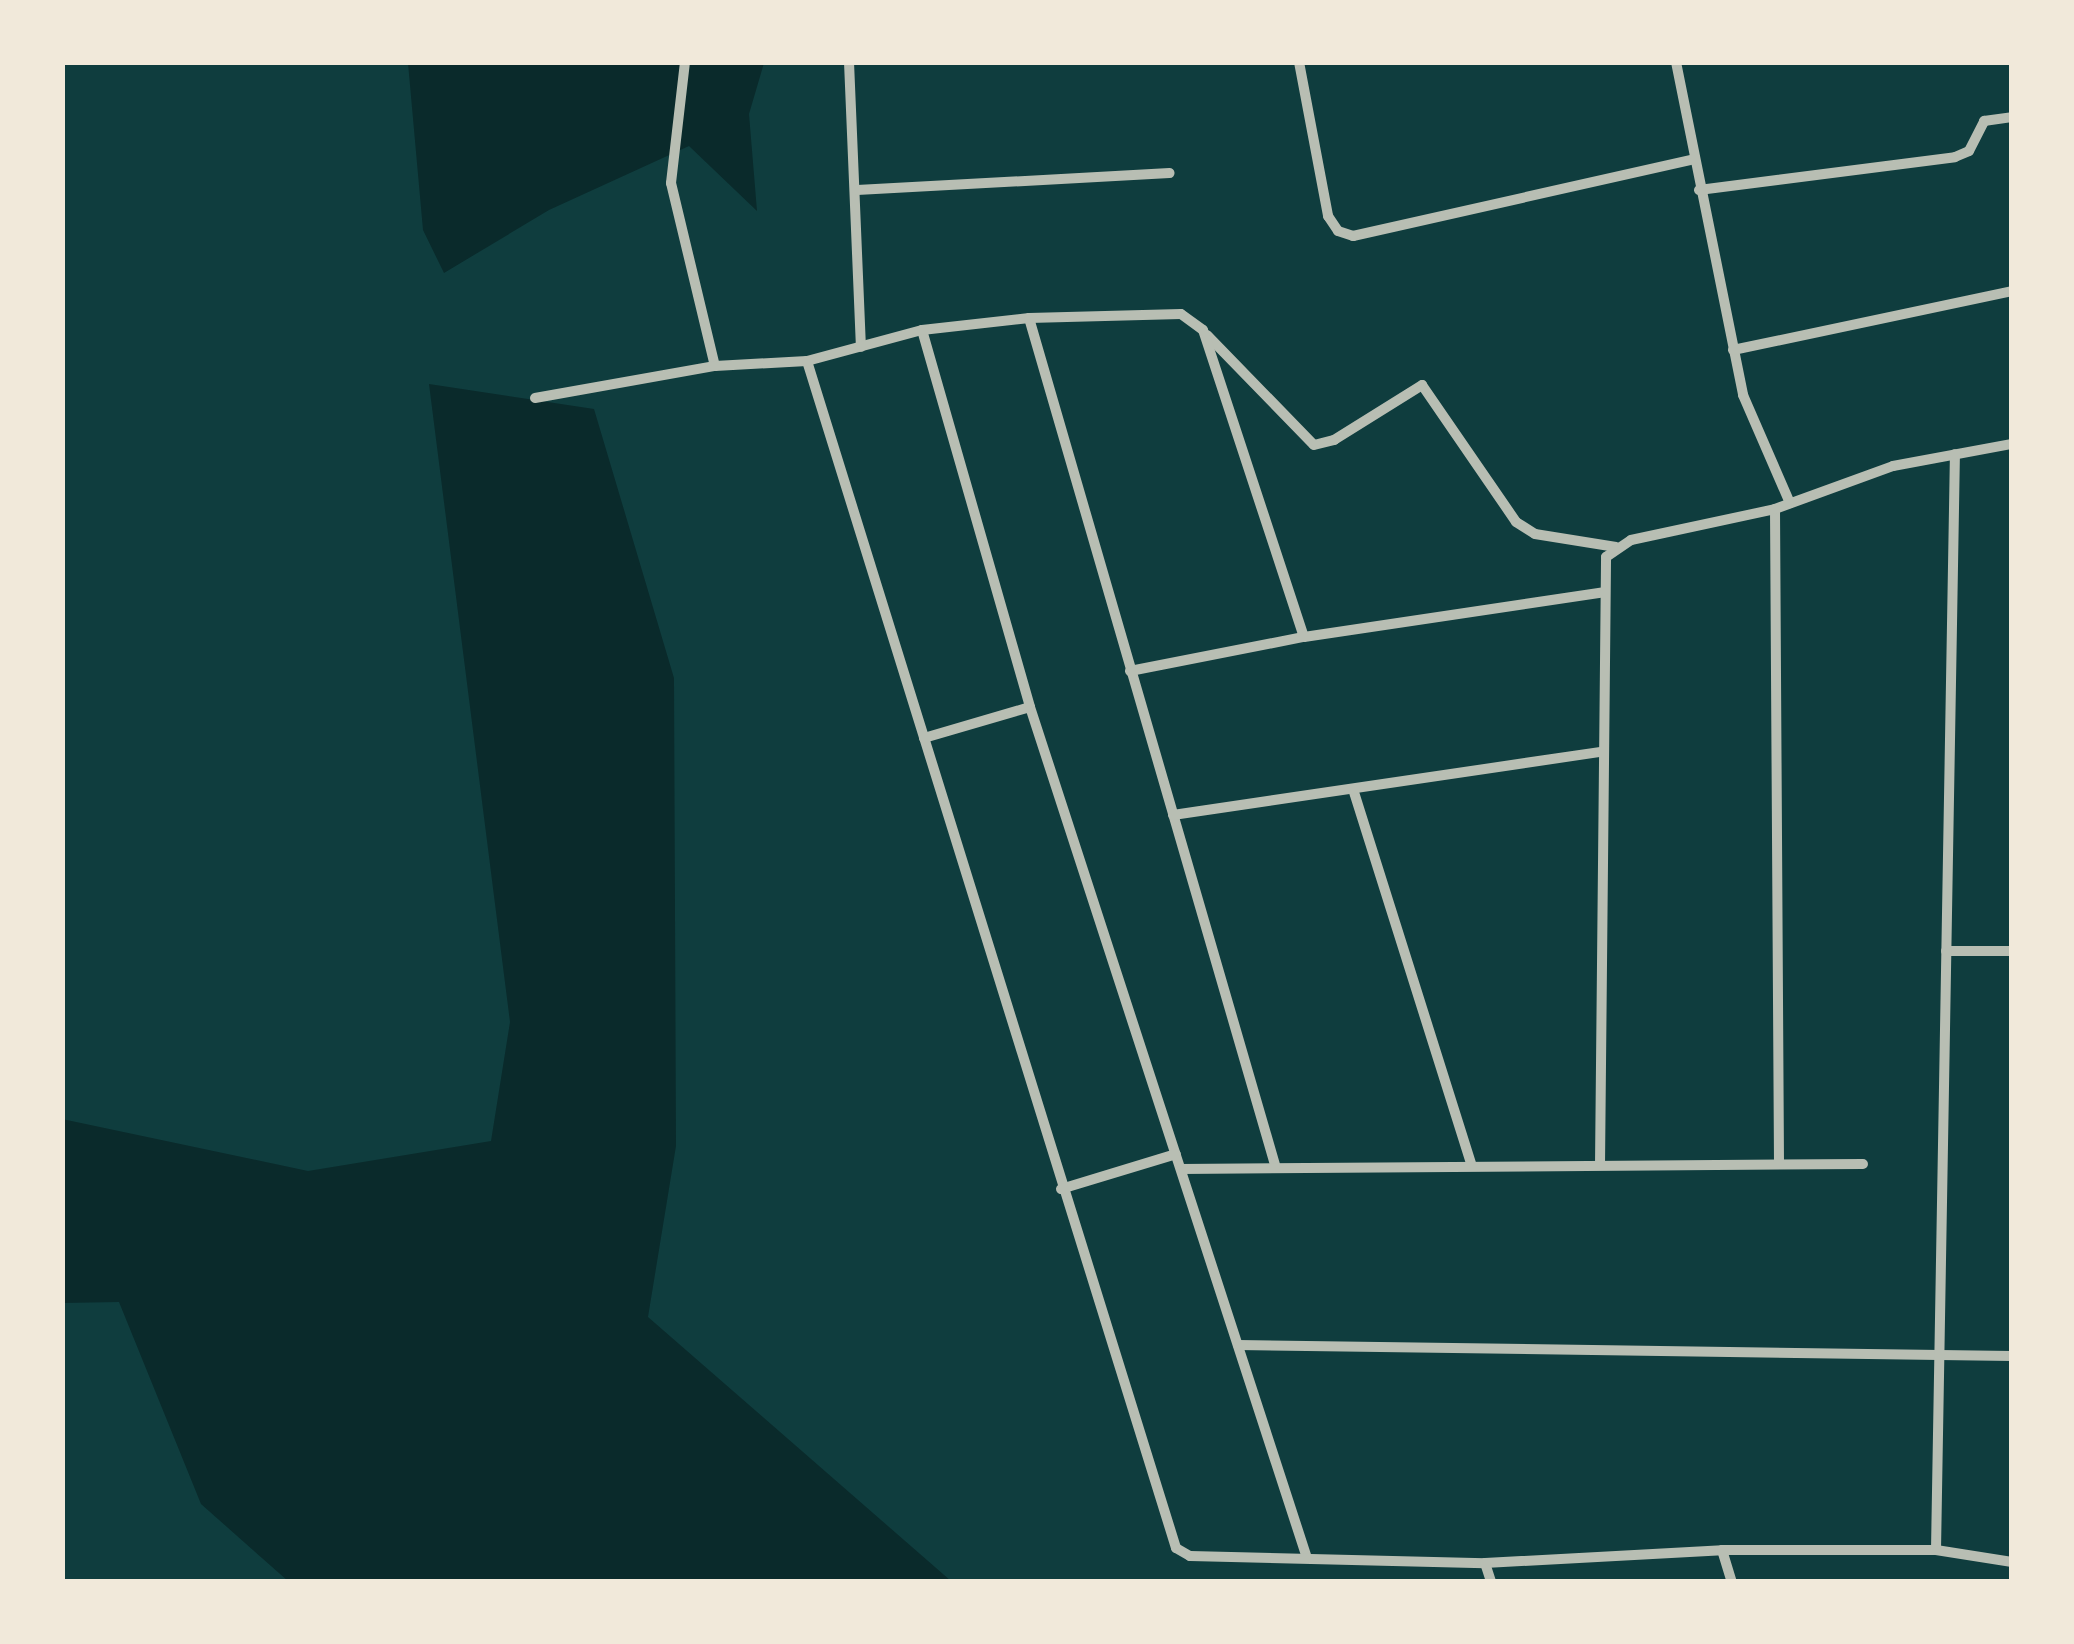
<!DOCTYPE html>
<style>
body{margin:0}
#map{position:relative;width:2074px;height:1644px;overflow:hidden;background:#0f3d3e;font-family:Figtree,sans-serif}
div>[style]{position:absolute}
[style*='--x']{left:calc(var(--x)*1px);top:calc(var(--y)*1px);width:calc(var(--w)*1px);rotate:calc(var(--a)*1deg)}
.water>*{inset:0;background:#0a2a2b}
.minor>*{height:10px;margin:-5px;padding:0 5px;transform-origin:5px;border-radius:5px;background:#b8beb3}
span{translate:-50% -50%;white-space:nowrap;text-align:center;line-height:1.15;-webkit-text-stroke:9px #f1e9da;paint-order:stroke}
.frame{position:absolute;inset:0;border:65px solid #f1e9da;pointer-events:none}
</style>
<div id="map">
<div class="water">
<i style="clip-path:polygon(408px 63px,764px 63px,749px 114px,757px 211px,689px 146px,549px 210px,444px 273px,423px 230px)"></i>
<i style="clip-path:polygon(429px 384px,594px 409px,674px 678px,676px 1146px,648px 1317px,951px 1581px,288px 1581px,201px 1504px,119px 1302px,63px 1303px,62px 1119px,308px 1171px,491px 1141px,510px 1022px)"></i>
</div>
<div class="minor">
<i style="--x:685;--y:62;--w:122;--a:96.6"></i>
<i style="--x:671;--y:183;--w:188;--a:76.5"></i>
<i style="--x:849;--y:62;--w:285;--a:87.6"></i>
<i style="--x:1299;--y:62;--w:157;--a:79.3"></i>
<i style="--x:1328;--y:216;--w:18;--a:56"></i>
<i style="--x:1338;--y:231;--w:16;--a:18"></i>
<i style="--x:1353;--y:236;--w:350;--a:-12.7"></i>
<i style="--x:1676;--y:62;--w:340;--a:78.6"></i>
<i style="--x:1743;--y:395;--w:118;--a:66.5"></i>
<i style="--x:857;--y:190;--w:313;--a:-3.1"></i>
<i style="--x:1699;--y:190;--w:258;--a:-7.3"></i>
<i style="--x:1955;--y:157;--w:15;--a:-23"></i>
<i style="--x:1969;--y:151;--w:34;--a:-63"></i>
<i style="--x:1984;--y:121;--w:28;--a:-8"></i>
<i style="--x:1029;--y:318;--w:885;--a:73.8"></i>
<i style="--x:922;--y:330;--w:392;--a:74"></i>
<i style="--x:1030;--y:707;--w:892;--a:71.97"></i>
<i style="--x:1207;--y:335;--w:153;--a:45.8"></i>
<i style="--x:1314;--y:445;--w:21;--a:-14"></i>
<i style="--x:1334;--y:440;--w:104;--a:-32"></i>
<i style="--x:1422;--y:385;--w:166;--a:55.5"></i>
<i style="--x:1516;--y:522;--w:22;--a:32"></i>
<i style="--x:1535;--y:534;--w:82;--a:9.1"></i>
<i style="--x:1733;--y:350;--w:285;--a:-11.9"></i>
<i style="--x:807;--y:361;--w:1243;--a:72.73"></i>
<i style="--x:1176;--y:1548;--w:16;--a:30"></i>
<i style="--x:1190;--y:1556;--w:295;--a:1.4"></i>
<i style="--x:1485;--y:1563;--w:237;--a:-3.1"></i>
<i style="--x:1722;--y:1550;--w:214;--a:0"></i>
<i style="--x:1936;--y:1550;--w:77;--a:9"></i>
<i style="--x:535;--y:398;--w:183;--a:-10.1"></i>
<i style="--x:715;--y:366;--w:92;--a:-3.1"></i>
<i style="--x:807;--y:361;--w:119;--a:-15.1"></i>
<i style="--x:922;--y:330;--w:108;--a:-6.4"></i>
<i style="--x:1029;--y:318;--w:152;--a:-1.5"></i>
<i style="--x:1181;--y:314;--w:27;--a:36"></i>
<i style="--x:1203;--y:330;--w:323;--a:71.8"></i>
<i style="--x:1775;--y:509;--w:655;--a:89.65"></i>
<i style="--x:1130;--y:671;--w:177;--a:-11.1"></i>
<i style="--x:1304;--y:637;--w:303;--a:-8.5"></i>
<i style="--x:924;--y:738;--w:110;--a:-16.3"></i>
<i style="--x:1353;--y:789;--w:395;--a:72.5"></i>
<i style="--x:1173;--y:815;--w:434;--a:-8.4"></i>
<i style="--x:1946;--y:951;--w:66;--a:0"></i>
<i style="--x:1600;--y:1165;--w:608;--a:-89.43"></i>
<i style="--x:1606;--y:557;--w:30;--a:-34"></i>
<i style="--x:1631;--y:540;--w:147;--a:-12.1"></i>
<i style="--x:1775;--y:509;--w:126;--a:-20"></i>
<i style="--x:1893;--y:466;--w:121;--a:-10.5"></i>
<i style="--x:1181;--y:1169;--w:682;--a:-0.42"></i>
<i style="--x:1061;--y:1189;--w:120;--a:-16.9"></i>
<i style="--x:1238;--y:1345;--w:774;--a:0.81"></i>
<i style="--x:1722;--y:1550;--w:34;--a:73"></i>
<i style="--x:1936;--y:1550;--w:1096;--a:-89.01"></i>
<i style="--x:1485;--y:1563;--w:20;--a:72"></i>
</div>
<div class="frame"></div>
</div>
